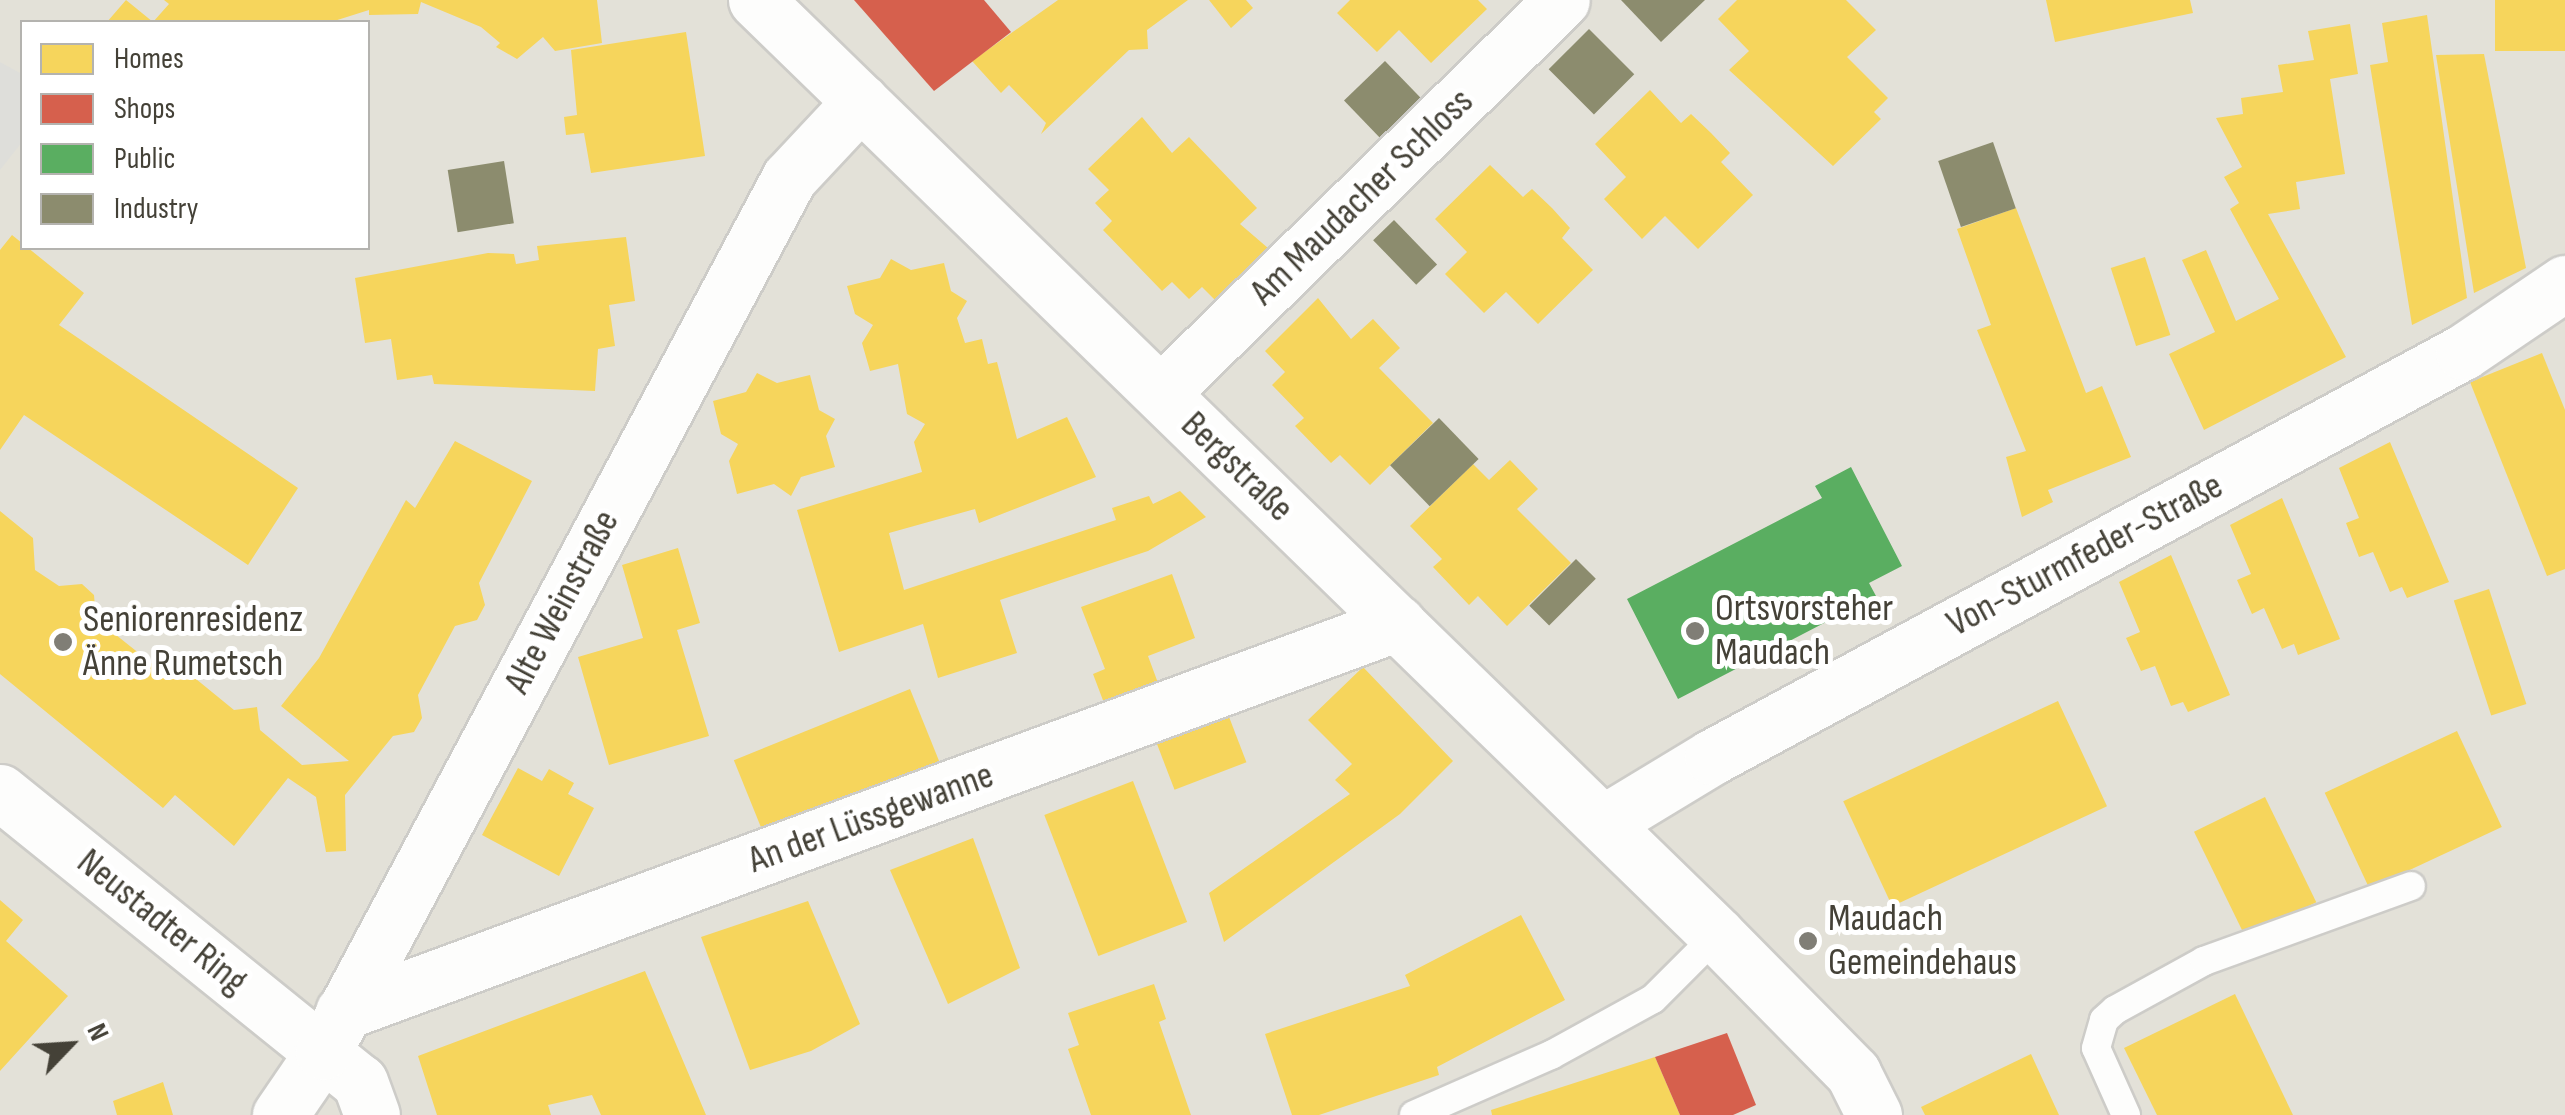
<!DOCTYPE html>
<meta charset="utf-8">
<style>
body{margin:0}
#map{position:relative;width:2565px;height:1115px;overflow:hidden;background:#efefea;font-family:"Sofia Sans Condensed",sans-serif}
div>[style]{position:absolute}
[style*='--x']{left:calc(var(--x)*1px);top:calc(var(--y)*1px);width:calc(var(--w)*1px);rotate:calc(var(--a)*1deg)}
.residential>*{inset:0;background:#e3e1d8}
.parking>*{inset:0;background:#dededa}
.homes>*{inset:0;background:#f6d55c;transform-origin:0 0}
.shops>*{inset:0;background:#d6604d}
.public>*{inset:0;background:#5aae61}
.industry>*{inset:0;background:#8c8c6e;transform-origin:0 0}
.roads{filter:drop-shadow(2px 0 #cdccc8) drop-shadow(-2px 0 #cdccc8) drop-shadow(0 2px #cdccc8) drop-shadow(0 -2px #cdccc8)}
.service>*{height:28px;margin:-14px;padding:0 14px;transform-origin:14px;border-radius:14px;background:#fdfdfc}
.minor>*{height:55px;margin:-27.5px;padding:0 27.5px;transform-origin:27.5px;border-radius:27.5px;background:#fdfdfc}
.tertiary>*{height:55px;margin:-27.5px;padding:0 27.5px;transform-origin:27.5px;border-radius:27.5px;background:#fdfdfc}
.dots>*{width:28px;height:28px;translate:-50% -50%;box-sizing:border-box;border:5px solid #fff;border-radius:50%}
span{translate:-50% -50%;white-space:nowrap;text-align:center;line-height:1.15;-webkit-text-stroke:10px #fff;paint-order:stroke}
.street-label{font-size:38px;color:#444137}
.poi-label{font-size:38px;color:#444137}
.left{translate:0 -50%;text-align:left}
.legend{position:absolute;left:20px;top:20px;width:350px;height:230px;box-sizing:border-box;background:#fff;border:2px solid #b4b3af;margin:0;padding:12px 18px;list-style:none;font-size:30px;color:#444137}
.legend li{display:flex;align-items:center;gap:20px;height:50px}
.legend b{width:50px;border:2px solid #b4b3af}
.north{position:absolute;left:20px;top:995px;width:100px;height:100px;-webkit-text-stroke:8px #fff;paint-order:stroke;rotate:65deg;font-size:28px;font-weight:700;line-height:40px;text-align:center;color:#444137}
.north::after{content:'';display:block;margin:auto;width:35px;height:45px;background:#444137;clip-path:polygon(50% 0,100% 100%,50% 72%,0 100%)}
</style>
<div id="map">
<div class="residential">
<i style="clip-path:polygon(evenodd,0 0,2565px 0,2565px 1115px,0 1115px,0 0,22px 22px,368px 22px,368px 248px,22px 248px,22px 22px)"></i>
</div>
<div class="parking">
<i style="clip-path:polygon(0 62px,22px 74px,22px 142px,0 170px)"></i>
</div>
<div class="homes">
<i style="clip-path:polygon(126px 0,153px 22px,169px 4px,164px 0,597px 0,602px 43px,555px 51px,543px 37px,517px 59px,496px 47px,500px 43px,481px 27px,421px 2px,418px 14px,369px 15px,369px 10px,331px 22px,107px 22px)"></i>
<i style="clip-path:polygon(1058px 0,1188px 0,1147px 30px,1148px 49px,1129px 50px,1041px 134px,1046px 123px,1009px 85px,1001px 93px,972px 61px)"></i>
<i style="clip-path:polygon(1209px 0,1246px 0,1253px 8px,1231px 28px)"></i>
<i style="clip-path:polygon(1350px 0,1478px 0,1487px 9px,1431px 63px,1399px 30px,1377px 52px,1337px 13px)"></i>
<i style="clip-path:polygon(1737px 0,1846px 0,1876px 30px,1847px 57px,1888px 98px,1874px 112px,1881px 119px,1833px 166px,1729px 70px,1749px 51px,1718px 19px)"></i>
<i style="clip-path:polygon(2046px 0,2190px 0,2193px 13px,2055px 42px)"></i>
<i style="left:2495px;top:0;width:70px;height:51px"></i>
<i style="clip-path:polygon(2427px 15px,2467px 298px,2412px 325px,2370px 65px,2388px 62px,2382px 23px)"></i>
<i style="clip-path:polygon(2350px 24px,2358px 74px,2330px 79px,2345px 174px,2296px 182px,2300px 209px,2268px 214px,2346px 357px,2204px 430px,2169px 354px,2215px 332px,2182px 260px,2206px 250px,2236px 321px,2279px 299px,2230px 209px,2239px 203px,2224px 177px,2242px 167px,2216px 118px,2243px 114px,2241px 98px,2283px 92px,2278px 65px,2314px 60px,2308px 31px)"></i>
<i style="clip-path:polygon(686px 32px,705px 156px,591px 173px,584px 133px,566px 135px,564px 117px,577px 115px,571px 50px)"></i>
<i style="clip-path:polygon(2484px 54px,2526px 268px,2474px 293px,2436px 55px)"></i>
<i style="clip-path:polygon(1650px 90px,1681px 123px,1691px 114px,1711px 133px,1730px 153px,1721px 162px,1753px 195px,1698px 249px,1665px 216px,1642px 239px,1604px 199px,1626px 177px,1595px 144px)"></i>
<i style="clip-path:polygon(1142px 117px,1172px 153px,1189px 137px,1257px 208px,1240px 224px,1276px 255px,1222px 307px,1202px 287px,1189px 299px,1172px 282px,1162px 291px,1103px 230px,1112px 221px,1095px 203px,1109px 190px,1088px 169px)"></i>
<i style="clip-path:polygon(1490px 165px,1523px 197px,1532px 189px,1552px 208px,1570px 228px,1562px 238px,1593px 270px,1538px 324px,1506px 292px,1484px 313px,1445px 274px,1467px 252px,1435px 219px)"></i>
<i style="clip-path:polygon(2016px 208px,2086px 393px,2102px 386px,2131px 457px,2048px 490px,2053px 502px,2022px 517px,2006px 457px,2026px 451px,1977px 330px,1991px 325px,1957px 229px)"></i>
<i style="clip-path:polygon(12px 235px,84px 293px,59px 325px,298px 488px,248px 565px,24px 415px,0 450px,0 250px)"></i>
<i style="clip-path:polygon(626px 237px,635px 301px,609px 305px,615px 346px,598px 349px,595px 391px,434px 384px,432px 375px,397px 380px,391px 339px,365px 343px,355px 278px,488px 253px,514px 254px,516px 264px,539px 260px,537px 246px)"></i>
<i style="left:2145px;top:257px;width:82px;height:36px;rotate:72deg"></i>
<i style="clip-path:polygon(891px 259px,911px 270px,944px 263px,951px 291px,967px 301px,957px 318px,965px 343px,982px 339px,988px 364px,997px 362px,1017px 439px,1067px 417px,1096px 477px,979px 523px,975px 509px,889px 533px,904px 590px,1116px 520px,1112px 508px,1149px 496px,1153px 504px,1180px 491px,1206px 517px,1148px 551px,1000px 600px,1017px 653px,938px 678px,923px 624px,839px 652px,797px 510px,922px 472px,914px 442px,925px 424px,907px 414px,898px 364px,870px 371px,862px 343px,873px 325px,855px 314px,847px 286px,880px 278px)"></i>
<i style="clip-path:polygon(1318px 298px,1351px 339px,1373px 319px,1400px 348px,1379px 368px,1433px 423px,1370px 485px,1340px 455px,1331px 463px,1295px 426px,1304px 418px,1272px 385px,1285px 372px,1265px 351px)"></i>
<i style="clip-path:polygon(2542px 353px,2565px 410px,2565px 569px,2547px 576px,2470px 382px)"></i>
<i style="clip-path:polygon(757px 373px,777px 383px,810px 375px,819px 410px,835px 419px,826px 436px,835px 467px,801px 477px,791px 496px,774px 484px,737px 494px,729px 461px,738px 444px,721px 434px,713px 401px,746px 392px)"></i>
<i style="clip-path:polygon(455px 441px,532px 481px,479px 583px,485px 605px,477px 620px,455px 626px,418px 695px,422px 718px,414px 732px,393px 736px,345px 795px,346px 851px,326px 852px,316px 797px,288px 778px,234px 846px,175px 795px,163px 808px,0 674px,0 511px,33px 538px,35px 570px,59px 586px,82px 584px,94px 595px,96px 619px,165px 674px,185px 670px,234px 710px,257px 707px,260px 730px,302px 765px,349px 761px,281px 706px,319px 658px,406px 500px,415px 508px)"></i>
<i style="clip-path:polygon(2390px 442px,2449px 582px,2407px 598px,2402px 587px,2390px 592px,2373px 552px,2359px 557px,2346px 523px,2359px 518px,2339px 468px)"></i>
<i style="clip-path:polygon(1510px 460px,1538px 489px,1517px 509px,1571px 563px,1507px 626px,1478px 596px,1469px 605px,1433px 567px,1442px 559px,1410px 526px,1473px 464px,1489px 480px)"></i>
<i style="clip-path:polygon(2282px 498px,2340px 639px,2298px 655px,2294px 644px,2282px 649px,2264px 608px,2252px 614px,2237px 580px,2251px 574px,2230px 525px)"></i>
<i style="clip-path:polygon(678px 548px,700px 623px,677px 630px,709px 736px,609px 765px,578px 657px,643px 638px,622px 565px)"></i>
<i style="clip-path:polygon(2171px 555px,2230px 695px,2188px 712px,2183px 702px,2171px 706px,2155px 666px,2141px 671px,2126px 638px,2140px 632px,2119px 582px)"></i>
<i style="clip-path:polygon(1172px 574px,1195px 638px,1148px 656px,1158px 683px,1104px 703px,1093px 674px,1105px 669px,1081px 607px)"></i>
<i style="left:2489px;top:589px;width:121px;height:37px;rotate:72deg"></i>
<i style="clip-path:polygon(1363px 667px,1453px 761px,1400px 814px,1224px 942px,1209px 893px,1350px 794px,1335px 780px,1352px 764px,1308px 720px)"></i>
<i style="left:910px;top:689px;width:86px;height:190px;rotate:68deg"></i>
<i style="left:2058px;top:701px;width:116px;height:237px;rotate:65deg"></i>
<i style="left:1226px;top:709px;width:57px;height:77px;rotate:69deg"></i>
<i style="left:2457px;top:731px;width:106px;height:146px;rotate:65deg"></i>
<i style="clip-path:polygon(518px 768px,542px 781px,549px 769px,574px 783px,568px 794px,594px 808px,559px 876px,482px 835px)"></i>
<i style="left:1133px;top:781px;width:151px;height:95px;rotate:69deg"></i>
<i style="left:2265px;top:797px;width:117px;height:79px;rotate:64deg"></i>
<i style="clip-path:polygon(973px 838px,1020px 968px,948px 1004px,890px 870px)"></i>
<i style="clip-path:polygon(0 900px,23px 920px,6px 941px,68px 996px,0 1071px)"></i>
<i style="clip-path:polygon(808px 901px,860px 1024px,811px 1051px,750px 1070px,701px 937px)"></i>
<i style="clip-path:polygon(1521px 915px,1565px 1000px,1437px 1067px,1439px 1075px,1319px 1115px,1292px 1115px,1265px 1034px,1410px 986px,1405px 975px)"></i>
<i style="clip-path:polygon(645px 971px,706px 1115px,601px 1115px,592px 1095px,548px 1105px,551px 1115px,437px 1115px,418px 1056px)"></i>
<i style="clip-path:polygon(1154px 984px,1166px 1019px,1159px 1022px,1191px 1115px,1091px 1115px,1068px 1049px,1079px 1045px,1068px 1013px)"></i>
<i style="clip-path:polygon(2235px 994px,2293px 1115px,2157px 1115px,2124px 1048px)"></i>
<i style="clip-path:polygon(2031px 1054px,2059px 1115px,1925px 1115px,1921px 1107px)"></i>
<i style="clip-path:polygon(1655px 1057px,1680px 1115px,1492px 1115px,1491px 1110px)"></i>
<i style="clip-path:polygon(163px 1082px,173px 1115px,117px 1115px,113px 1101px)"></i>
</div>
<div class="shops">
<i style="clip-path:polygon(854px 0,984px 0,1011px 32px,934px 91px)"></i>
<i style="clip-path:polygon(1727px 1033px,1756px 1105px,1733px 1115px,1680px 1115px,1655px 1057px)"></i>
</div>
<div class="public">
<i style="clip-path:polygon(1851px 467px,1902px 566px,1869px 583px,1876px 596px,1678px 699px,1627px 599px,1822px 498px,1815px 486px)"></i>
</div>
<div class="industry">
<i style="clip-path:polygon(1621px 0,1705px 0,1661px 42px)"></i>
<i style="left:1589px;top:29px;width:64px;height:57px;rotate:45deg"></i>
<i style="left:1385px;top:61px;width:62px;height:57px;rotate:46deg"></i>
<i style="left:1993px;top:142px;width:70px;height:58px;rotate:71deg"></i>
<i style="left:504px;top:161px;width:63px;height:57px;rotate:81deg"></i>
<i style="left:1394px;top:220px;width:62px;height:29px;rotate:46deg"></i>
<i style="left:1439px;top:418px;width:57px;height:68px;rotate:46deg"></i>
<i style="left:1576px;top:559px;width:28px;height:66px;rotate:45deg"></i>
</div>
<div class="roads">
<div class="service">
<i style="--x:1414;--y:1115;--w:150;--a:-23.7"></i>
<i style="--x:1551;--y:1055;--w:116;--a:-28.8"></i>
<i style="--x:1653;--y:999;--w:91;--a:-45"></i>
<i style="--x:2126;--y:1115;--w:73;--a:-114.1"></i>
<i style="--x:2096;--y:1048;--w:29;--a:-74"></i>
<i style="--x:2104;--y:1020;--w:15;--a:-42"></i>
<i style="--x:2115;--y:1010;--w:102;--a:-28.8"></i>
<i style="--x:2204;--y:961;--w:220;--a:-19.9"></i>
</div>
<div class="minor">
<i style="--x:1161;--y:393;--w:561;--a:-44.42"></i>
<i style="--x:0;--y:792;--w:462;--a:38.9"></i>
<i style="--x:360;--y:1082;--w:35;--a:70"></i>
<i style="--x:1603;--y:823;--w:127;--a:-31.2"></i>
<i style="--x:1712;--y:757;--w:853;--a:-28.34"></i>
<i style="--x:2463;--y:352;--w:123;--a:-34.1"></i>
<i style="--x:343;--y:1012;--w:1124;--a:-20.24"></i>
<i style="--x:280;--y:1115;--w:76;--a:-55.7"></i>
<i style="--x:323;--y:1052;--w:990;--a:-61.93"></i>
<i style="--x:789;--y:178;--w:105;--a:-46.9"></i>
</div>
<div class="tertiary">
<i style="--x:756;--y:0;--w:1341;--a:44.21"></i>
<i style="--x:1717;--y:935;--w:194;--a:45.4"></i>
<i style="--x:1853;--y:1073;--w:47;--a:63.4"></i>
</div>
</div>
<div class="dots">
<i style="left:1695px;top:631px;background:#807e76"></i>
<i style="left:63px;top:642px;background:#807e76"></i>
<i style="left:1808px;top:941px;background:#807e76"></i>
</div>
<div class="street-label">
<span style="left:1362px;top:197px;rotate:-44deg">Am Maudacher Schloss</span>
<span style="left:1237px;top:467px;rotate:44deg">Bergstraße</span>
<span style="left:2085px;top:555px;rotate:-28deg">Von-Sturmfeder-Straße</span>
<span style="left:562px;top:602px;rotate:-62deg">Alte Weinstraße</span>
<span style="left:871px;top:818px;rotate:-20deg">An der Lüssgewanne</span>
<span style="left:162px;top:922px;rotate:39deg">Neustadter Ring</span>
</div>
<div class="poi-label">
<span class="left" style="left:1715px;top:631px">Ortsvorsteher<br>Maudach</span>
<span class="left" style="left:83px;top:642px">Seniorenresidenz<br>Änne Rumetsch</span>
<span class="left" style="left:1828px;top:941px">Maudach<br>Gemeindehaus</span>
</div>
<ul class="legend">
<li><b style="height:28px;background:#f6d55c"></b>Homes</li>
<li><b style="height:28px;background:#d6604d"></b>Shops</li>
<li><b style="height:28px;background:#5aae61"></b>Public</li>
<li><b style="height:28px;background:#8c8c6e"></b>Industry</li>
</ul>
<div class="north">N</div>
</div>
